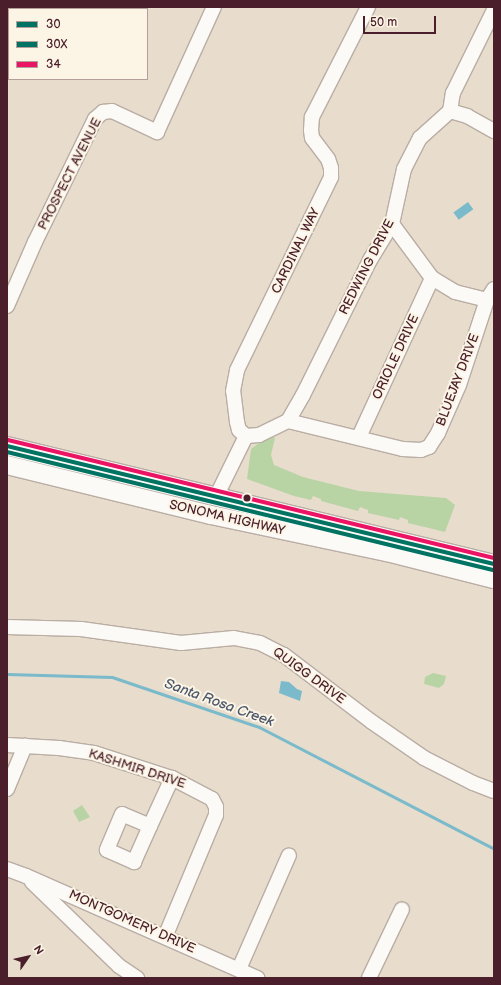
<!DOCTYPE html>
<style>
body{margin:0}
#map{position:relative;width:501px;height:985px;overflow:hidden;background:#e8dccc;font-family:"Balsamiq Sans",sans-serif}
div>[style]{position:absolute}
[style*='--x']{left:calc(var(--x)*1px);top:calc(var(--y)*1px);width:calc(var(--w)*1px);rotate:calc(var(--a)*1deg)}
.green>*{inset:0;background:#b9d4a4}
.water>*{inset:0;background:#7abacb;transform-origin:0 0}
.stream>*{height:3px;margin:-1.5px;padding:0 1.5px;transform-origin:1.5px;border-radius:1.5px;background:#7abacb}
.roads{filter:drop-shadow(1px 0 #b9ada4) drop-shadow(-1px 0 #b9ada4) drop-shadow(0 1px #b9ada4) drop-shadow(0 -1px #b9ada4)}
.minor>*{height:14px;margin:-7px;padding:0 7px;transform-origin:7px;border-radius:7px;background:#fcfaf7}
.major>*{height:18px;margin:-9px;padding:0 9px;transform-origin:9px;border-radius:9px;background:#fcfaf7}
.bus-1>*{height:4px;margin:-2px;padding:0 2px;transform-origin:2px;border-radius:2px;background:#007363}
.bus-2>*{height:4px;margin:-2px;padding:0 2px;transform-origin:2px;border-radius:2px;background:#007363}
.bus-3>*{height:4px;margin:-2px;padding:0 2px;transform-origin:2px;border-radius:2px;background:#eb1464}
.dots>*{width:11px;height:11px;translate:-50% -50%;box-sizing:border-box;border:2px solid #fcf5e5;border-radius:50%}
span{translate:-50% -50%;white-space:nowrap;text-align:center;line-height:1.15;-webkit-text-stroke:4px #fcf5e5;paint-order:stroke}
.street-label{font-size:13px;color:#4a1f2b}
.water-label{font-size:14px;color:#4a576b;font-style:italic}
.frame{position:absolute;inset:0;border:8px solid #4a1f2b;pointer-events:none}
.legend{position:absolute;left:8px;top:8px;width:140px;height:72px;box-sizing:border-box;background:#fcf5e5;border:1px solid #b59f9b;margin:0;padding:5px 7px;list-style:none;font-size:12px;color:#4a1f2b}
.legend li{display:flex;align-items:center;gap:8px;height:20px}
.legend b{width:20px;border:1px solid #b59f9b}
.north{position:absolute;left:8px;top:937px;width:40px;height:40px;-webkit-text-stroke:3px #fcf5e5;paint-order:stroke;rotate:56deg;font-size:11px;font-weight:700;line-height:16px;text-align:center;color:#4a1f2b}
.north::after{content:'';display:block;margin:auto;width:14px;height:18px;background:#4a1f2b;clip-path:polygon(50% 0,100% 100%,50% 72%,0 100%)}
.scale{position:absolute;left:363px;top:16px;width:73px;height:18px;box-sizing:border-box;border:2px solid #4a1f2b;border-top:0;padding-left:5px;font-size:12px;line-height:14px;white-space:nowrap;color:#4a1f2b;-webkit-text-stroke:3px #fcf5e5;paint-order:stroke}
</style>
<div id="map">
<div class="green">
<i style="clip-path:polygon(271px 436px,275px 438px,271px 455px,274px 465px,303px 477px,359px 491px,446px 498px,455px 505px,445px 532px,408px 523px,408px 520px,400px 517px,399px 520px,368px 513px,368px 510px,360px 507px,358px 511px,321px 501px,321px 499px,313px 496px,311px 500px,294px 496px,247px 479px,251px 449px,262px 441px)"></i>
<i style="clip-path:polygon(433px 673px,446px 676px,444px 684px,439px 688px,424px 684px,425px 677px)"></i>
<i style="clip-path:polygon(82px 805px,90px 817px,79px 822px,73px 811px)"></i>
</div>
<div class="water">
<i style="left:468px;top:202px;width:9px;height:18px;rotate:54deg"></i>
<i style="clip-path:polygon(281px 681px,289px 682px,297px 689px,302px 691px,300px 701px,279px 693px)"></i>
</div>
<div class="stream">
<i style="--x:7;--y:674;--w:105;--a:1.6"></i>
<i style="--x:112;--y:677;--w:155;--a:18.8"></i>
<i style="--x:259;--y:727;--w:265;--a:27.4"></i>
</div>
<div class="roads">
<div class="minor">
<i style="--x:450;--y:111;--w:18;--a:16"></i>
<i style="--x:467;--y:116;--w:31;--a:29"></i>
<i style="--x:392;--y:224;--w:67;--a:53.5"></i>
<i style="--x:432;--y:278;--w:27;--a:31"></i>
<i style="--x:455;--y:292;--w:33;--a:14"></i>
<i style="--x:7;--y:306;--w:70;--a:-66.4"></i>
<i style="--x:35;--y:242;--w:137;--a:-64"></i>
<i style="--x:95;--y:119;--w:11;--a:-41"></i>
<i style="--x:103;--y:112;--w:9;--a:-6"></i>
<i style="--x:112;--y:111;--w:50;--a:25"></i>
<i style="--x:157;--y:132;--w:137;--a:-65.5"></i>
<i style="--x:288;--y:421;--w:118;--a:13.7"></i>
<i style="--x:403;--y:449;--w:18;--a:3"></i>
<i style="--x:421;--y:450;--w:9;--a:-21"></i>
<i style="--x:429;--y:447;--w:17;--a:-57"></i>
<i style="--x:438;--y:433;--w:52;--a:-66.4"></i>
<i style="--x:459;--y:385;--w:89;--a:-71.8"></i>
<i style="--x:487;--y:300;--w:13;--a:-58"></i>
<i style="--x:246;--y:436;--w:13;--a:-4"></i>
<i style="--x:259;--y:435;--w:32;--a:-26"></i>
<i style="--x:288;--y:421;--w:30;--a:-60"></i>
<i style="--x:303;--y:395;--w:151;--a:-63.6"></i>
<i style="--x:370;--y:260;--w:42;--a:-58.6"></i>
<i style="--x:392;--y:224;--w:56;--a:-77.7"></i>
<i style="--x:404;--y:169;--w:35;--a:-63"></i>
<i style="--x:420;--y:138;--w:40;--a:-42"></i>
<i style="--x:450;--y:111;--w:18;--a:-81"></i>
<i style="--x:453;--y:93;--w:93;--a:-63.7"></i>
<i style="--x:359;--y:437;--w:175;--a:-65.3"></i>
<i style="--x:216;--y:497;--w:68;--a:-63.8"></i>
<i style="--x:246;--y:436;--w:9;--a:-139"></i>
<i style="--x:239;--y:430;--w:8;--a:-104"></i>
<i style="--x:237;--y:422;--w:31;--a:-97"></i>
<i style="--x:233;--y:391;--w:21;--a:-79"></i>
<i style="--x:237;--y:370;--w:215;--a:-64"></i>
<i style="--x:331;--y:177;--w:9;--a:-90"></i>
<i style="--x:331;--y:168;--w:9;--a:-108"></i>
<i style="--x:328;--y:159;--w:26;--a:-127"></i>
<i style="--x:312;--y:138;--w:8;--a:-97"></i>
<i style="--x:311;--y:130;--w:13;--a:-86"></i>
<i style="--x:312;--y:117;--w:123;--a:-63"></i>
<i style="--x:7;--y:627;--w:74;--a:1.5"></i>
<i style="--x:81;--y:629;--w:101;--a:8"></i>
<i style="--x:181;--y:643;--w:53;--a:-5.4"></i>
<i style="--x:234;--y:638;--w:26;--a:11"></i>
<i style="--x:260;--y:643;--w:27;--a:27"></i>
<i style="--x:284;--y:655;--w:111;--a:37.3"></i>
<i style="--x:372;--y:722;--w:63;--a:34.7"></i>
<i style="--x:424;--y:758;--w:55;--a:27"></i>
<i style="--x:473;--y:783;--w:22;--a:21"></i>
<i style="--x:7;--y:745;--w:52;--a:3.3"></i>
<i style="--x:59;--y:748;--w:35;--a:8"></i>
<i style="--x:94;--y:753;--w:82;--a:17.8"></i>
<i style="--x:172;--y:778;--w:45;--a:27.7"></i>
<i style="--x:212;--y:799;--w:9;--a:63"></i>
<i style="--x:216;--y:807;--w:8;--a:90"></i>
<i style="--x:216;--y:815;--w:132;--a:112.7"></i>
<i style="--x:7;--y:789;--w:47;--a:-67.3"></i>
<i style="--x:150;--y:826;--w:30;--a:-157"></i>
<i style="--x:122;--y:814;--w:39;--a:113"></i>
<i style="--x:107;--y:850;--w:30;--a:24"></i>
<i style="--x:134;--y:862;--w:39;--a:-66"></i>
<i style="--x:150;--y:826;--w:53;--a:-65.4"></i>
<i style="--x:7;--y:869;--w:20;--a:20"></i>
<i style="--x:26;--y:876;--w:253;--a:23.8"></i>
<i style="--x:32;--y:882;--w:121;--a:44"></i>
<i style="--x:119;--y:966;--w:22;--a:34"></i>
<i style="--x:239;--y:969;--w:124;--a:-66.3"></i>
<i style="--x:369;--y:978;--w:76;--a:-64.4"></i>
</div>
<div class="major">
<i style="--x:7;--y:446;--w:501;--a:13.62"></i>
<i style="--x:7;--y:465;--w:210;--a:13.8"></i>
<i style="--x:211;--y:515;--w:180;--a:11.9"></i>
<i style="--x:387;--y:552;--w:110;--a:14.2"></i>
</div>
</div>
<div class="bus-1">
<i style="--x:7;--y:446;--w:501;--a:13.62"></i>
</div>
<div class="bus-2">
<i style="--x:7;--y:452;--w:500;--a:13.65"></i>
</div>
<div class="bus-3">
<i style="--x:8;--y:440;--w:500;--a:13.65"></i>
</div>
<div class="dots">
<i style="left:247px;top:498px;background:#4a1f2b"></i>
</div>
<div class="street-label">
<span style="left:70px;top:174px;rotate:-63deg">PROSPECT AVENUE</span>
<span style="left:296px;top:251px;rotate:-64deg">CARDINAL WAY</span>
<span style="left:367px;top:267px;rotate:-63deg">REDWING DRIVE</span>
<span style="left:396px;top:357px;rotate:-65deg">ORIOLE DRIVE</span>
<span style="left:458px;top:380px;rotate:-69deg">BLUEJAY DRIVE</span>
<span style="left:227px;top:518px;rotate:13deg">SONOMA HIGHWAY</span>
<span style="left:309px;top:676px;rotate:36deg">QUIGG DRIVE</span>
<span style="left:137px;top:769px;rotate:18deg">KASHMIR DRIVE</span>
<span style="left:132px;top:922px;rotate:24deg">MONTGOMERY DRIVE</span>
</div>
<div class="water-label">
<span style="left:219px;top:703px;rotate:20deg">Santa Rosa Creek</span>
</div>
<div class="frame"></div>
<ul class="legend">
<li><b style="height:5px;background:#007363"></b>30</li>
<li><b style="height:5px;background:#007363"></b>30X</li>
<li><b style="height:5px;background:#eb1464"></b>34</li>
</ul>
<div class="north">N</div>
<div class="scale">50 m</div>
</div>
